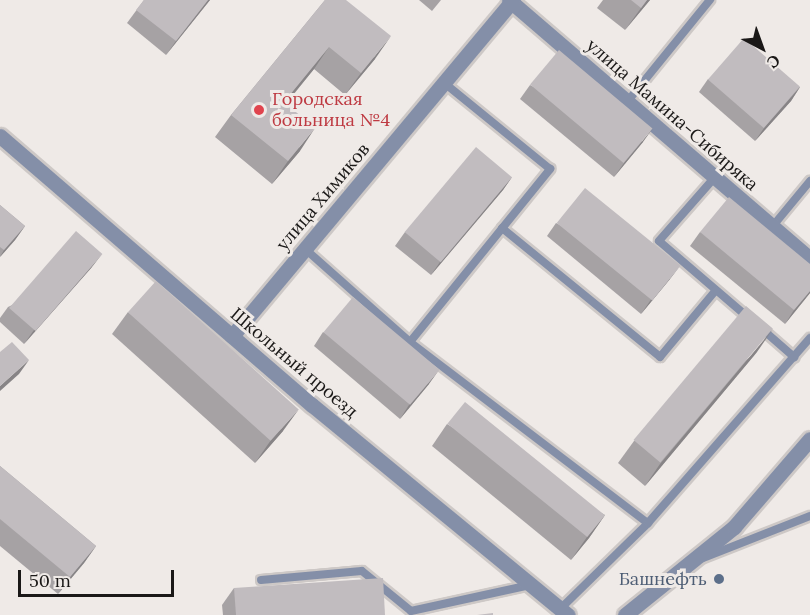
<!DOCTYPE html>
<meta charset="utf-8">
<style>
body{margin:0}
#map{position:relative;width:810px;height:615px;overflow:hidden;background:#efeae7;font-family:Lora,serif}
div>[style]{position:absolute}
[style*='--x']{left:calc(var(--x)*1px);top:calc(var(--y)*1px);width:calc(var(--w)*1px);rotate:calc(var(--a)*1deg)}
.roads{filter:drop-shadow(2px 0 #cdc8c6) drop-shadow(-2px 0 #cdc8c6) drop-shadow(0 2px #cdc8c6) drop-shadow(0 -2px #cdc8c6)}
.service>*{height:8px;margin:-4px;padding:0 4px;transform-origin:4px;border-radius:4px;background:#848fa8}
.minor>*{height:15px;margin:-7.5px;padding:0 7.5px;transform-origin:7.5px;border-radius:7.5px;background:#848fa8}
.tertiary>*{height:15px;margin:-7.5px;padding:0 7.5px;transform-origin:7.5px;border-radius:7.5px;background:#848fa8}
.wall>*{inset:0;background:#a6a2a4}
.shaded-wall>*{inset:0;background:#878486}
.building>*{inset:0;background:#c1bcbf;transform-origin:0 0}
.dots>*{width:16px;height:16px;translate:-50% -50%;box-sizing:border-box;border:3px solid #efeae7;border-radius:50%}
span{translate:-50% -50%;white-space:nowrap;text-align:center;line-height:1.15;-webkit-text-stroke:6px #efeae7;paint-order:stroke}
.health-label{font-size:18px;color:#be3a42}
.left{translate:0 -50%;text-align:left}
.street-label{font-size:18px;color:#1a1817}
.service-label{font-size:18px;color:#4e5e75}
.right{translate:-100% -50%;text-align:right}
.north{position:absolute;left:732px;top:18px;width:60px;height:60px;-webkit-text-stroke:4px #efeae7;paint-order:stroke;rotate:139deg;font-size:16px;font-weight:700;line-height:24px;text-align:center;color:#1a1817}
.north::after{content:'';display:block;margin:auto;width:21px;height:27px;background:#1a1817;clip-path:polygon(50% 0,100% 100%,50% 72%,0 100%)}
.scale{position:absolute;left:18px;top:570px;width:156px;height:27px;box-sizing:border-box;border:3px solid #1a1817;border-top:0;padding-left:8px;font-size:18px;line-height:21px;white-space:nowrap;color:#1a1817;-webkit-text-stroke:4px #efeae7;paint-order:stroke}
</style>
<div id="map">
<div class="roads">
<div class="service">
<i style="--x:627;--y:102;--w:132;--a:-50.9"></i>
<i style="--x:715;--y:177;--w:85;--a:131.2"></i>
<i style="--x:659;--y:241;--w:120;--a:40.6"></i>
<i style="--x:772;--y:227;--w:60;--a:-50.4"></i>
<i style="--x:502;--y:228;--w:204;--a:39.2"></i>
<i style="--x:660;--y:357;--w:87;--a:-50.1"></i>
<i style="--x:305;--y:249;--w:140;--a:41.5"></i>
<i style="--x:410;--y:342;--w:299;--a:37.3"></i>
<i style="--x:762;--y:329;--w:43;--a:41.2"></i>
<i style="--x:410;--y:342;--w:223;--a:-51"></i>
<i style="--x:550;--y:169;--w:136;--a:-140.9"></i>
<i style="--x:703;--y:558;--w:115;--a:-21.4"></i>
<i style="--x:261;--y:580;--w:101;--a:-5.1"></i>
<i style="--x:362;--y:571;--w:63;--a:39.2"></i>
<i style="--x:411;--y:611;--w:122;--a:-12.3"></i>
<i style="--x:560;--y:609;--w:123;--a:-44.3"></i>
<i style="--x:648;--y:523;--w:246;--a:-48.8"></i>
</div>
<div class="minor">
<i style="--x:509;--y:0;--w:397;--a:40.7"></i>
<i style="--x:0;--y:136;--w:412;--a:40.8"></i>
<i style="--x:312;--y:405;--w:331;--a:39.4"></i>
<i style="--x:232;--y:336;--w:438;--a:-50.1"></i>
</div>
<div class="tertiary">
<i style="--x:625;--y:615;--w:140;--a:-38.9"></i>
<i style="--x:734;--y:527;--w:116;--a:-49.2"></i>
</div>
</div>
<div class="wall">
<i style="clip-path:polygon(144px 0,210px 0,166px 55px,127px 23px)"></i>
<i style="clip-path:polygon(325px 0,375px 59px,345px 95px,314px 69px,286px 104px,300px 151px,272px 184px,215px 137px,231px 115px)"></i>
<i style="clip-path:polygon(419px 0,441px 0,432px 11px)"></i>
<i style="clip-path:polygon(603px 0,650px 0,625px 30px,597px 8px)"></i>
<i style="clip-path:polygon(708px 79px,800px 87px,791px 101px,755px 141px,699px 92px)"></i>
<i style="clip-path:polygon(530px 85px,643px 142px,614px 177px,520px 99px)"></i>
<i style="clip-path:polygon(512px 177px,503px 190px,431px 275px,395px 246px,405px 232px)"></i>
<i style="clip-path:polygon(0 205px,25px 226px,15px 240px,0 257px)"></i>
<i style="clip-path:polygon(556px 223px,670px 279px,641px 314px,547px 236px)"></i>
<i style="clip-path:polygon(700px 232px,810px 264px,810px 293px,785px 324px,690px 246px)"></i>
<i style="clip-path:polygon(92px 267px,24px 344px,0 322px,0 318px,8px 307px)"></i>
<i style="clip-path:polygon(128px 312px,283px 431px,255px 463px,112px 334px)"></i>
<i style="clip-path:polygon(323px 332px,429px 384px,400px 419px,314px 346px)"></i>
<i style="clip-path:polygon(757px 352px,645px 486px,618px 463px,634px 441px)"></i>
<i style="clip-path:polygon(447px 424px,605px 515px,589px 538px,571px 560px,432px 446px)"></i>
<i style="clip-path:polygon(0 466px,96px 546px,84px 563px,58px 594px,0 546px)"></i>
<i style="clip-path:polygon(234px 588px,385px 615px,223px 615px,222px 605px)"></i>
</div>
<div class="shaded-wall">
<i style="clip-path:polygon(208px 0,210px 0,166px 55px,176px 41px)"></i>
<i style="clip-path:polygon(647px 0,650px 0,625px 30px,641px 8px)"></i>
<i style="clip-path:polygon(391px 36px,375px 59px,345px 95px,361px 73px)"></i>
<i style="clip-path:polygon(329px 47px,314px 69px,268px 125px,284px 102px)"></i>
<i style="clip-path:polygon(800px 87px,791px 101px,755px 141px,764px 128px)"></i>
<i style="clip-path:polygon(315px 128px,300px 151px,272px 184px,288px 161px)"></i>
<i style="clip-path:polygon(653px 128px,643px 142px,614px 177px,624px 163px)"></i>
<i style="clip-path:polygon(512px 177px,503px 190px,431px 275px,440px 262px)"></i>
<i style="clip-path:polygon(25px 226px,15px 240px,0 257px,4px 250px)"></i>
<i style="clip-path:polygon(102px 254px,92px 267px,24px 344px,34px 330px)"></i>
<i style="clip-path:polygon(680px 266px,670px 279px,641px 314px,650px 301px)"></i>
<i style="clip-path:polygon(810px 291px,810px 293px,785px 324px,794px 310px)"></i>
<i style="clip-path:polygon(773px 329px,757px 352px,645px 486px,660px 464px)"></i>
<i style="clip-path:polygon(29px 360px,19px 374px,0 391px,0 386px)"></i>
<i style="clip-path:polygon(439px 370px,429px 384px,400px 419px,409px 405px)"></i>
<i style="clip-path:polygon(299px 409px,283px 431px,255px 463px,271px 440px)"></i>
<i style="clip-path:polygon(605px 515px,589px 538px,571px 560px,587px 537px)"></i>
<i style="clip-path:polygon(96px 546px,84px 563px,58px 594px,70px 577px)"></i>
</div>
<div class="building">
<i style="clip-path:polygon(144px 0,208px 0,176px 41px,136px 10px)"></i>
<i style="clip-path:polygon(325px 0,346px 0,391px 36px,361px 73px,329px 47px,284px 102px,315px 128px,288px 161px,231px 115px)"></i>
<i style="clip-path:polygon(631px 0,647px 0,641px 8px)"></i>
<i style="left:744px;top:38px;width:74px;height:55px;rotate:41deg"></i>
<i style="left:559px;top:50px;width:122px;height:45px;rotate:40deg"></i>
<i style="left:476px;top:147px;width:47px;height:111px;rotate:40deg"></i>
<i style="left:585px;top:188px;width:123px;height:45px;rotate:39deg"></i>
<i style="clip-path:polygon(729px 197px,810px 264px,810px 291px,794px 310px,700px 232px)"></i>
<i style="clip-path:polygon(0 205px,25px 226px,4px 250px,0 247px)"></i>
<i style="left:76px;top:231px;width:35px;height:102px;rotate:41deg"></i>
<i style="left:156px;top:281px;width:192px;height:42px;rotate:42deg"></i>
<i style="left:353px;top:297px;width:113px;height:46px;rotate:40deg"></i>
<i style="left:746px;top:306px;width:35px;height:175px;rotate:40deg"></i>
<i style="clip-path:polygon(12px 342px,29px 360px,0 386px,0 352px)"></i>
<i style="left:465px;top:402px;width:180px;height:28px;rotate:39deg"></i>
<i style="clip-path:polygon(0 466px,96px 546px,70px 577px,0 519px)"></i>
<i style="clip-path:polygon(383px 578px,385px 615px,236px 615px,234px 588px)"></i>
<i style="clip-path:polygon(493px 613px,493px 615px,477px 615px)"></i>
</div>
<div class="dots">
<i style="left:259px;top:110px;background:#e0444e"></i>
<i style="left:719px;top:579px;background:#5c6f8a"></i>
</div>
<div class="health-label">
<span class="left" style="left:272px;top:110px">Городская<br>больница №4</span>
</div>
<div class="street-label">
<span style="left:672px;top:115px;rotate:41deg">улица Мамина-Сибиряка</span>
<span style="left:323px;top:197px;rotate:-50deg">улица Химиков</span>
<span style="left:294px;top:363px;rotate:40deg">Школьный проезд</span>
</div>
<div class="service-label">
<span class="right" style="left:707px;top:579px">Башнефть</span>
</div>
<div class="north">С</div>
<div class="scale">50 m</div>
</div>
